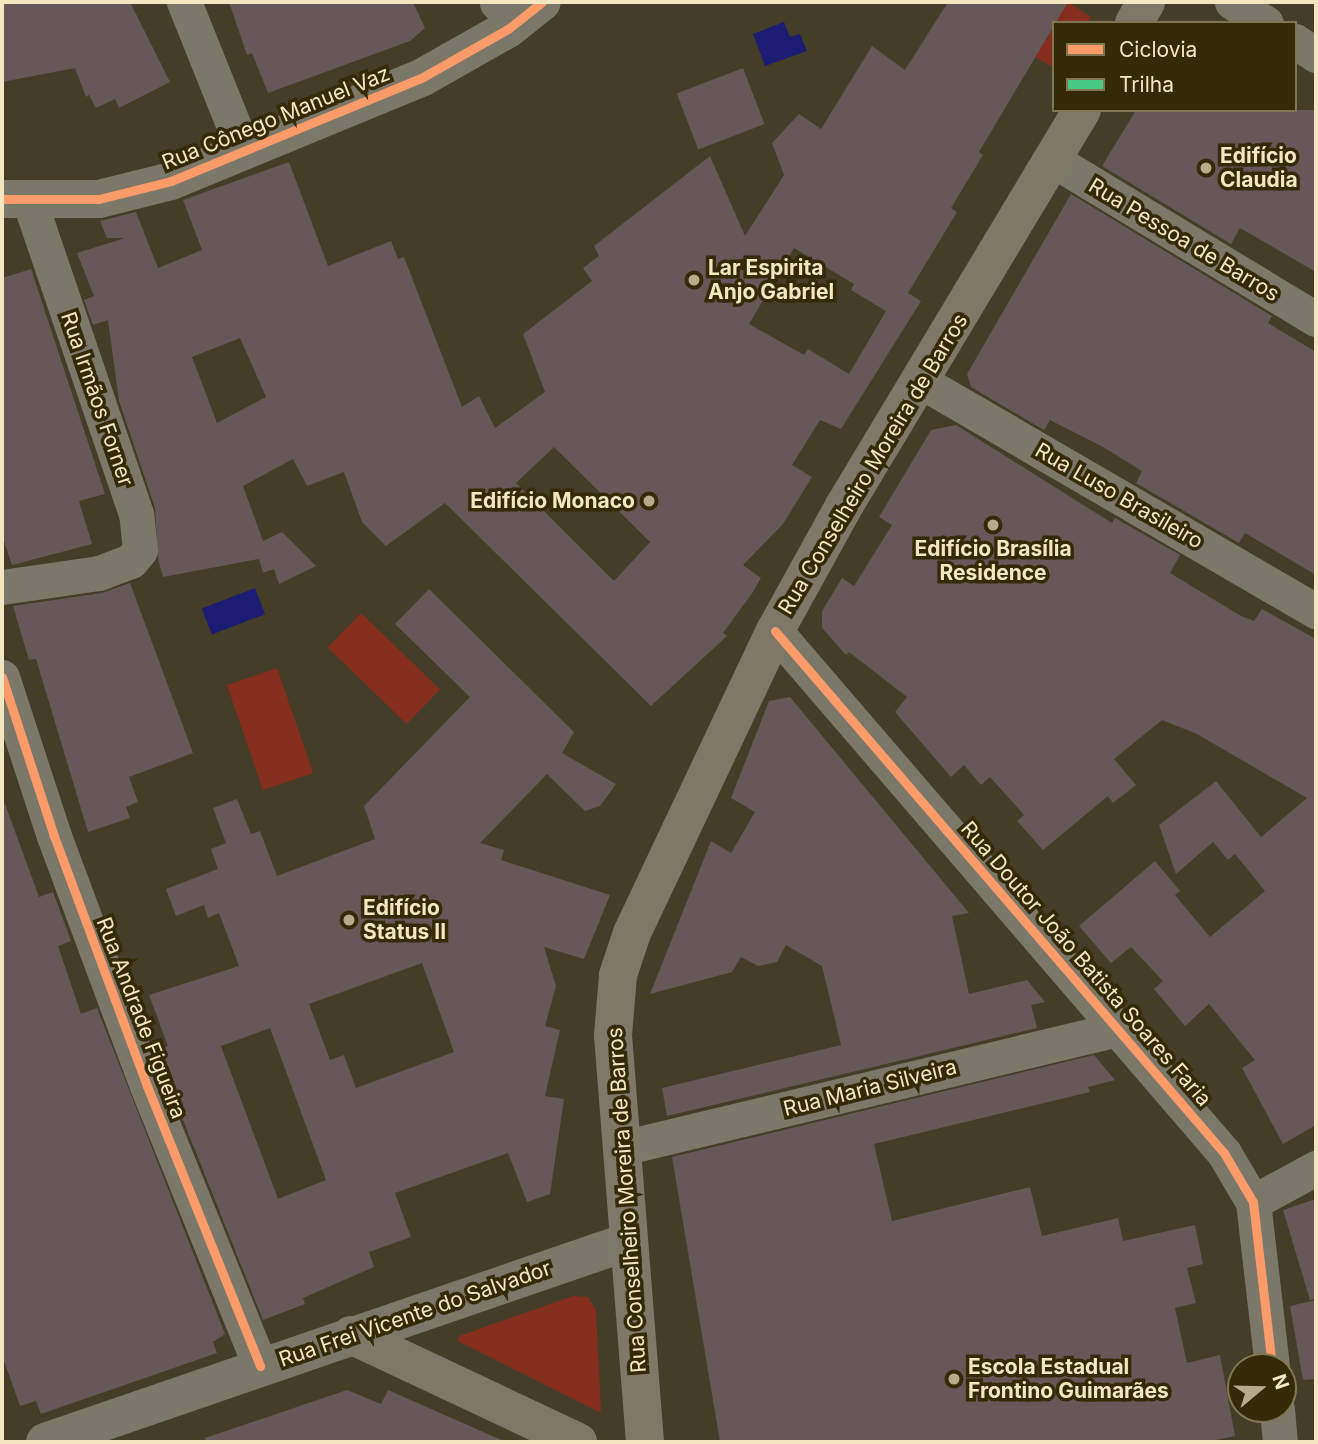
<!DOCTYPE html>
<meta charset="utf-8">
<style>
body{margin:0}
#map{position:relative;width:1318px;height:1444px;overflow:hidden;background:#443d27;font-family:Inter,sans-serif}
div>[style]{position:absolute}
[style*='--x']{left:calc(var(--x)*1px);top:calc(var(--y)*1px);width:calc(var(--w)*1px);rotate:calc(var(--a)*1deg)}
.green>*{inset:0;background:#862e1e;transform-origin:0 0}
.water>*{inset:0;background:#1c1c73;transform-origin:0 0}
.building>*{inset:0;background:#665858;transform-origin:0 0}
.minor>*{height:35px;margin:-17.5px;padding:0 17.5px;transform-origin:17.5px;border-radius:17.5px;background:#7b7869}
.tertiary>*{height:38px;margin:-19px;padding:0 19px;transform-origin:19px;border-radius:19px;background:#7b7869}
.secondary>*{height:38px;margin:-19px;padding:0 19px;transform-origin:19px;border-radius:19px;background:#7e7868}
.quiet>*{height:7px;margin-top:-3.5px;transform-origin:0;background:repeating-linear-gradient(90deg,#46c982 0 14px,transparent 0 21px)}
.cycleway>*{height:9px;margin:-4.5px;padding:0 4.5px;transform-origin:4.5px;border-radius:4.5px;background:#fa9b69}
.dots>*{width:19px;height:19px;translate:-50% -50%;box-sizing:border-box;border:4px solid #342a08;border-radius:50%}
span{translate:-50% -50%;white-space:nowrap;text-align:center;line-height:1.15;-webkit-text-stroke:7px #342a08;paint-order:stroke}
.street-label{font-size:21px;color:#f3e7c1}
.poi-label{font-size:21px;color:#f3e7c1;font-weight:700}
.left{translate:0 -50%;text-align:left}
.right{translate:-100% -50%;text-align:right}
.frame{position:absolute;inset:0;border:4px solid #f3e7c1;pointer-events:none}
.legend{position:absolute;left:1052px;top:21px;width:245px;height:91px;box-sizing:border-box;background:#342a08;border:2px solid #807652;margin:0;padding:9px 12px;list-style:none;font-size:21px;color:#f3e7c1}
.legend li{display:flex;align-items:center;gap:14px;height:35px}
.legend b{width:35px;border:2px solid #807652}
.north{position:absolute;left:1227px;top:1353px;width:70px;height:70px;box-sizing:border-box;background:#342a08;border:2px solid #807652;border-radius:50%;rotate:71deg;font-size:19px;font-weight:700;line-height:28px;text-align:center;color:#f3e7c1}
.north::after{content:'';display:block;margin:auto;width:24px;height:32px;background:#b6ac8b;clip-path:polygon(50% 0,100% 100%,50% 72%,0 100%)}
</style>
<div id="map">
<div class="green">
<i style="clip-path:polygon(1068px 2px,1091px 17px,1087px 23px,1055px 23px)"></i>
<i style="clip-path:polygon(1054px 26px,1054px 68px,1035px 57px)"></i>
<i style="left:361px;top:613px;width:110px;height:48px;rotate:44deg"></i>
<i style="left:277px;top:668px;width:111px;height:53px;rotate:71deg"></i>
<i style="clip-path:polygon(573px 1296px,588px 1297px,596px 1310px,601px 1413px,458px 1341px,459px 1336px)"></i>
</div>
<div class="water">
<i style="clip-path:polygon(784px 22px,790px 37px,800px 34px,807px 51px,765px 66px,753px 34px)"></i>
<i style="left:255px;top:588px;width:28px;height:57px;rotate:69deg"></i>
</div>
<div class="building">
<i style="clip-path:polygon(2px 2px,130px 2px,170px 82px,119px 108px,115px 99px,96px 108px,89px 95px,86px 97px,75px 68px,2px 82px)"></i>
<i style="clip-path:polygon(229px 2px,413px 2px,425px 28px,410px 41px,268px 93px,252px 53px,247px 55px)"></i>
<i style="clip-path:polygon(evenodd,948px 2px,1068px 2px,979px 152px,983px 155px,951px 208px,957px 212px,908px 293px,921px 301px,841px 429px,820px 420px,792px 465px,812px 477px,783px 524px,743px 565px,761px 578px,753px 592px,723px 633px,727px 636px,651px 706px,445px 503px,386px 546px,362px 522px,344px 472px,307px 486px,293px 459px,243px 486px,263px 541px,282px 532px,316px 566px,279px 584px,274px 569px,263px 573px,259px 559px,163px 577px,158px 559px,155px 508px,119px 401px,108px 320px,93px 325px,84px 300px,94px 296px,77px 253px,125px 238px,107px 238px,100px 221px,136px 212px,158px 268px,202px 250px,183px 200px,289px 162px,328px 266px,391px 241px,398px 259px,404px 257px,462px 407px,479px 396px,495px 428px,545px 392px,523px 334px,592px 281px,583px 268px,599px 256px,594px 246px,710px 156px,745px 236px,784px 175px,772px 143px,799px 114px,821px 129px,872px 46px,905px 70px,948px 2px,794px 248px,854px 284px,851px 290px,886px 311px,849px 374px,808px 349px,804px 355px,749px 324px,794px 248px,948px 2px,240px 338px,266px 397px,217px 423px,192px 357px,240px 338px,948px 2px,554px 447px,650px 542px,614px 581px,516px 483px,554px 447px)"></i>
<i style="left:743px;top:68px;width:60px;height:71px;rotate:69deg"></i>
<i style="clip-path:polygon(1136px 110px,1316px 110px,1316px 272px,1240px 228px,1231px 244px,1102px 166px)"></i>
<i style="clip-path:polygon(1071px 194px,1272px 316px,1268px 323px,1316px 352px,1316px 575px,1245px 533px,1239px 543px,1136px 483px,1142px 471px,1103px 447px,1050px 420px,1044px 430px,971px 387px,967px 374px)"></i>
<i style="clip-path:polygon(31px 269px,105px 494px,79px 501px,92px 544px,12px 565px,2px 535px,2px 278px)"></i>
<i style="clip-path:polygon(956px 425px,1112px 523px,1115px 518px,1180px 555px,1170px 573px,1241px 616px,1254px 621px,1262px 609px,1316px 639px,1316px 1125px,1283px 1144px,1242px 1068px,1255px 1060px,1209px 1004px,1185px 1026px,1154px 989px,1163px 981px,1131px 947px,1111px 963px,1079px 926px,1155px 861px,1180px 891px,1175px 895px,1210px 937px,1265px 891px,1235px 854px,1228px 860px,1213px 842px,1176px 874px,1159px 825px,1216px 781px,1261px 837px,1307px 798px,1197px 734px,1162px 720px,1114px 759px,1136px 785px,1113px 803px,1108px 796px,1043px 850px,1017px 821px,1024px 815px,990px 777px,981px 785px,964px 765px,951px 777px,895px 712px,907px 697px,849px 652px,846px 655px,822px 628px,822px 611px,842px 578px,854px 586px,892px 525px,879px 517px,931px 430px)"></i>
<i style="clip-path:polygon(130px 583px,193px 753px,129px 777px,138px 802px,126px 807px,130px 818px,88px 832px,36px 659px,29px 660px,13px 606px,102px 593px)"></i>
<i style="clip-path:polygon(evenodd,429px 589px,574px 732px,562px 753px,616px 784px,600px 806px,585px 811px,547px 774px,480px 843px,504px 850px,501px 860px,610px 895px,584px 959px,544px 947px,556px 986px,545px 1026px,560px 1030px,545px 1096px,564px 1099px,550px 1194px,527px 1202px,508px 1153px,395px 1193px,411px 1237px,369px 1252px,374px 1267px,303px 1298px,305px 1304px,263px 1320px,155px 1050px,168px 1046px,149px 995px,239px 966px,219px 913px,208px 918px,204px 905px,176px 916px,166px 889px,218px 869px,211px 849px,226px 843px,213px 808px,237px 799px,251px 834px,260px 831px,277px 876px,375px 839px,364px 806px,470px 697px,395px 624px,429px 589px,422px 963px,454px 1052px,356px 1088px,344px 1055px,330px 1060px,309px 1004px,422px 963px,429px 589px,270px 1028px,326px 1180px,278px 1199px,221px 1046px,270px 1028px)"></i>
<i style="clip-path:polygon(790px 697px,969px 913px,952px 916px,969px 994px,1027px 980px,1045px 1002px,1031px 1005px,1037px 1028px,667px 1116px,662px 1088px,841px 1045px,822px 966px,786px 945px,777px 962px,758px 966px,741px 957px,732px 972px,650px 994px,711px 841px,731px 853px,755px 812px,731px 798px,769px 701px)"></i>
<i style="clip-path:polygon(2px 804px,5px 804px,39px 897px,53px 892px,71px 941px,58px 946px,81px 1014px,97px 1008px,225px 1334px,213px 1342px,217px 1353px,41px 1414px,36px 1401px,20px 1406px,2px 1355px)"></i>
<i style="clip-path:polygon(1094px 1055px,1115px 1080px,1088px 1087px,1090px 1092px,874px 1144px,892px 1221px,1030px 1187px,1042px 1236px,1118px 1218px,1123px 1241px,1195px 1225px,1203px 1264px,1187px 1268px,1196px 1303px,1175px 1308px,1187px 1363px,1220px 1355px,1235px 1436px,1206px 1442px,720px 1442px,672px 1157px)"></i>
<i style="clip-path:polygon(1316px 1199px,1316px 1299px,1310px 1300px,1283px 1210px)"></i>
<i style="clip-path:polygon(1316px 1300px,1316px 1379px,1303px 1380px,1290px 1306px)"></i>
<i style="clip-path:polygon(347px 1390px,381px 1404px,388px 1390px,506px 1442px,206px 1442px,205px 1438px)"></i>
</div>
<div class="minor">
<i style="--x:184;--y:2;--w:161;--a:68.1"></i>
<i style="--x:497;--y:2;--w:1;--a:90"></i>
<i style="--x:1232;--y:2;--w:40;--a:32"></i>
<i style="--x:1295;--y:41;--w:25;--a:34"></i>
<i style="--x:1053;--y:160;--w:307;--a:31.2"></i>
<i style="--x:922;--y:382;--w:456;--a:30.2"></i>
<i style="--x:2;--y:587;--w:98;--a:-8.2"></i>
<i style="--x:99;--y:573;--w:34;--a:-21"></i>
<i style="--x:131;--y:561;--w:14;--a:-51"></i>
<i style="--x:140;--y:550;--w:36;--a:-96"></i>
<i style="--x:136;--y:514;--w:330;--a:-108.8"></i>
<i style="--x:775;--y:631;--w:689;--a:49.3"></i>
<i style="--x:1224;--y:1153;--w:57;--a:59.4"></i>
<i style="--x:1253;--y:1202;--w:166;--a:83.4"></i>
<i style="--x:2;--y:677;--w:167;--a:71.9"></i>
<i style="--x:54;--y:836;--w:267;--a:69.6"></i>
<i style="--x:147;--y:1086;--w:302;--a:68"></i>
<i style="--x:622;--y:1148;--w:510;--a:-13.49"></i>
<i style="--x:1253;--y:1202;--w:72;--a:-28.4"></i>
<i style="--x:1277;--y:1409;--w:33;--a:85"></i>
</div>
<div class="tertiary">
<i style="--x:2;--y:199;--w:97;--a:0"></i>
<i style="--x:99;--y:199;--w:74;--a:-14"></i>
<i style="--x:171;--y:181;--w:273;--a:-22.4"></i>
<i style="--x:423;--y:77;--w:98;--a:-29.5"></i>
<i style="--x:508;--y:29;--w:43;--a:-38.5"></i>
<i style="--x:45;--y:1442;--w:615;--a:-18.96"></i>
</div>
<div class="secondary">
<i style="--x:1134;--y:23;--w:24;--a:-60"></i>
<i style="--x:351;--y:1335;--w:251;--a:25.2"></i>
<i style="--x:645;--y:1442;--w:408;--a:-94.5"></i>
<i style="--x:613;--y:1035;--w:60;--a:-85.2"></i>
<i style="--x:618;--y:975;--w:44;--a:-71.6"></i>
<i style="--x:632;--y:933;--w:334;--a:-64.7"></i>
<i style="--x:775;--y:631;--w:143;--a:-61.1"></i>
<i style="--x:844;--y:506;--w:462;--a:-59"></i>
</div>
<div class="quiet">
<i style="--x:497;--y:2;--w:1;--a:90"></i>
</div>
<div class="cycleway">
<i style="--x:2;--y:199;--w:97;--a:0"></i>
<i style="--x:99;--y:199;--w:74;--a:-14"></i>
<i style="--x:171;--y:181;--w:273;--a:-22.4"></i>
<i style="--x:423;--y:77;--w:98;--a:-29.5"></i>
<i style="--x:508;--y:29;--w:43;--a:-38.5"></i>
<i style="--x:775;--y:631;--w:689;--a:49.3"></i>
<i style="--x:1224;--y:1153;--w:57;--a:59.4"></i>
<i style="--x:1253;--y:1202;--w:166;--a:83.4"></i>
<i style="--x:2;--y:677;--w:167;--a:71.9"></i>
<i style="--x:54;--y:836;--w:267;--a:69.6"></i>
<i style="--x:147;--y:1086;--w:302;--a:68"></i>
</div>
<div class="dots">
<i style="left:1206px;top:168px;background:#b6ac8b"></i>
<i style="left:694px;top:280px;background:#b6ac8b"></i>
<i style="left:649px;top:501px;background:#b6ac8b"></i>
<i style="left:993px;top:525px;background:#b6ac8b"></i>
<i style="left:349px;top:920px;background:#b6ac8b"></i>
<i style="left:954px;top:1379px;background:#b6ac8b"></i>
</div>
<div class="street-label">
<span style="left:276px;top:118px;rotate:-22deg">Rua Cônego Manuel Vaz</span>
<span style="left:1184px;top:240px;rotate:31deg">Rua Pessoa de Barros</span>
<span style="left:97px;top:399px;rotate:71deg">Rua Irmãos Forner</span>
<span style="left:873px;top:464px;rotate:-59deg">Rua Conselheiro Moreira de Barros</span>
<span style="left:1119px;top:496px;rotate:30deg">Rua Luso Brasileiro</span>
<span style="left:1086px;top:964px;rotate:49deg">Rua Doutor João Batista Soares Faria</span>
<span style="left:141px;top:1018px;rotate:69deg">Rua Andrade Figueira</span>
<span style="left:870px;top:1088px;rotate:-14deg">Rua Maria Silveira</span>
<span style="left:627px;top:1200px;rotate:-94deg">Rua Conselheiro Moreira de Barros</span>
<span style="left:415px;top:1314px;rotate:-19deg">Rua Frei Vicente do Salvador</span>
</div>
<div class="poi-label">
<span class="left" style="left:1220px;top:168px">Edifício<br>Claudia</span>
<span class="left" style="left:708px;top:280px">Lar Espirita<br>Anjo Gabriel</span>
<span class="right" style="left:635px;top:501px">Edifício Monaco</span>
<span style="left:993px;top:561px">Edifício Brasília<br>Residence</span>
<span class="left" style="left:363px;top:920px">Edifício<br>Status II</span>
<span class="left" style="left:968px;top:1379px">Escola Estadual<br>Frontino Guimarães</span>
</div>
<div class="frame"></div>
<ul class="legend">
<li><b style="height:9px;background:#fa9b69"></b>Ciclovia</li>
<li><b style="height:9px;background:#46c982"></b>Trilha</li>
</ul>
<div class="north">N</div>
</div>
